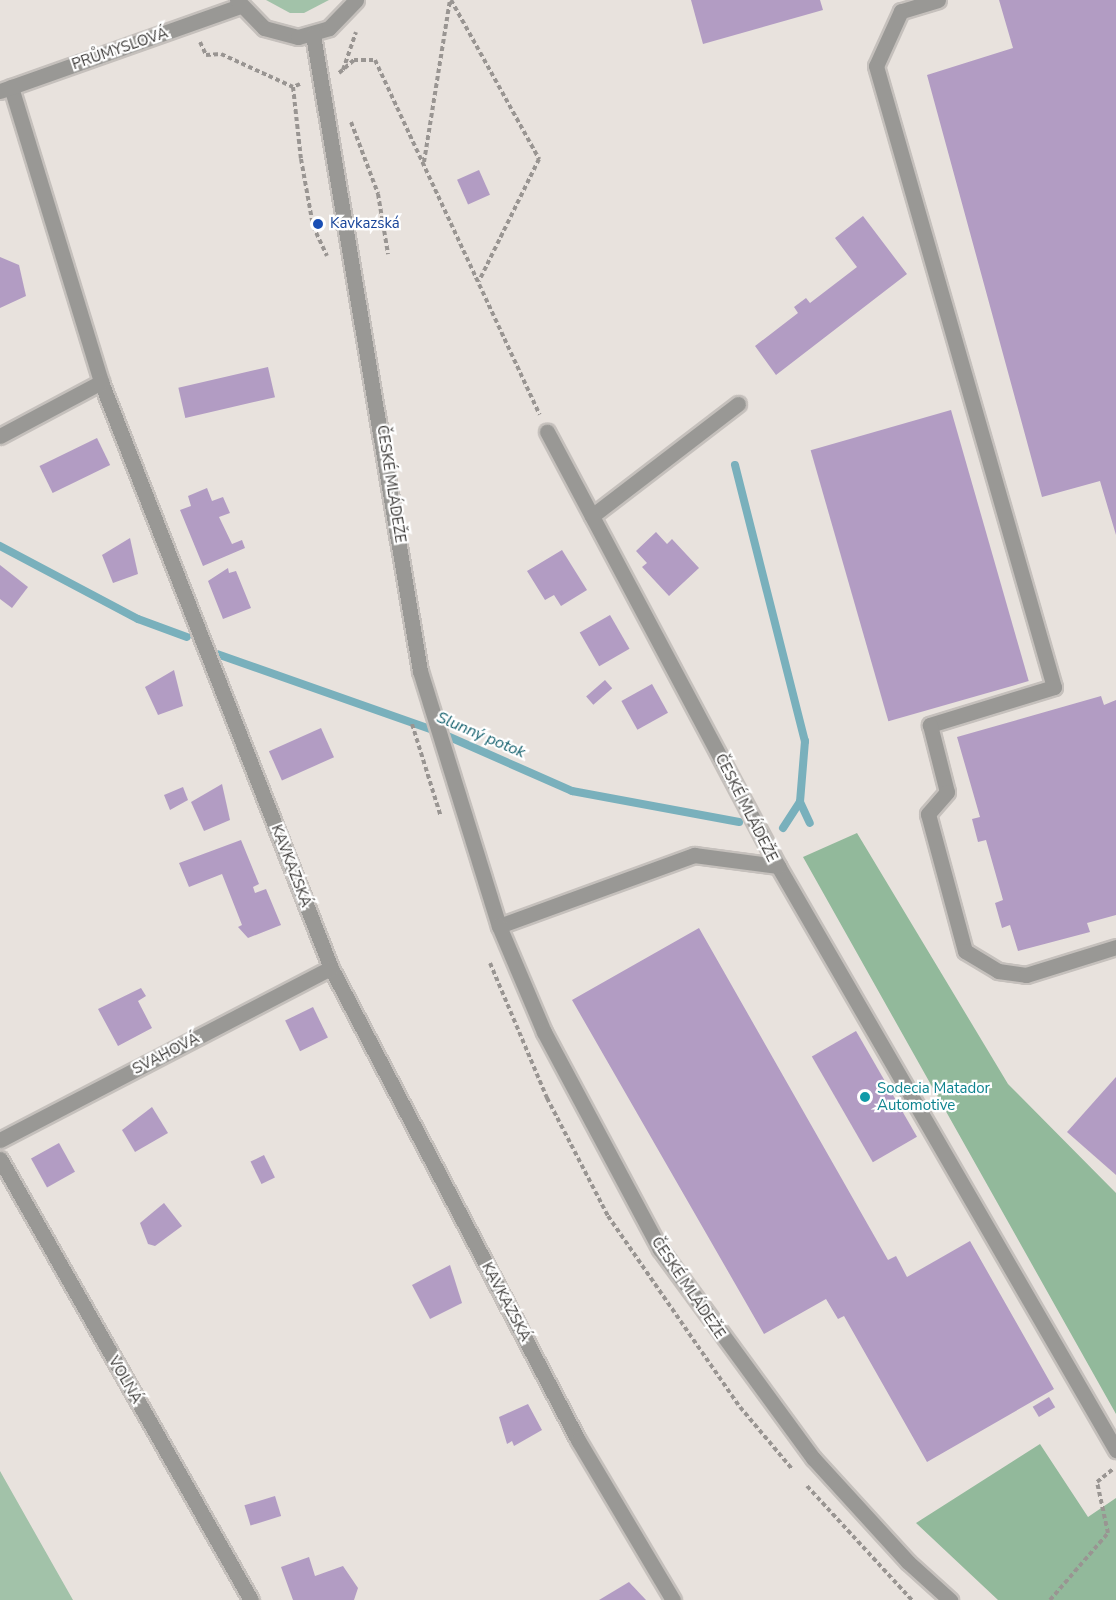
<!DOCTYPE html>
<meta charset="utf-8">
<style>
body{margin:0}
#map{position:relative;width:1116px;height:1600px;overflow:hidden;background:#e8e2dd;font-family:"Nunito Sans",sans-serif}
div>[style]{position:absolute}
[style*='--x']{left:calc(var(--x)*1px);top:calc(var(--y)*1px);width:calc(var(--w)*1px);rotate:calc(var(--a)*1deg)}
.green>*{inset:0;background:#a2c2a9}
.forest>*{inset:0;background:#92b99b}
.stream>*{height:8px;margin:-4px;padding:0 4px;transform-origin:4px;border-radius:4px;background:#79b0bc}
.building>*{inset:0;background:#b29cc3;transform-origin:0 0}
.path>*{height:4px;margin-top:-2px;transform-origin:0;background:repeating-linear-gradient(90deg,#999592 0 4.5px,transparent 0 7.5px)}
.roads{filter:drop-shadow(2px 0 #c5c0bc) drop-shadow(-2px 0 #c5c0bc) drop-shadow(0 2px #c5c0bc) drop-shadow(0 -2px #c5c0bc)}
.service>*{height:15px;margin:-7.5px;padding:0 7.5px;transform-origin:7.5px;border-radius:7.5px;background:#999895}
.minor>*{height:15px;margin:-7.5px;padding:0 7.5px;transform-origin:7.5px;border-radius:7.5px;background:#999895}
.tertiary>*{height:15px;margin:-7.5px;padding:0 7.5px;transform-origin:7.5px;border-radius:7.5px;background:#999895}
.dots>*{width:16px;height:16px;translate:-50% -50%;box-sizing:border-box;border:3px solid #fff;border-radius:50%}
span{translate:-50% -50%;white-space:nowrap;text-align:center;line-height:1.15;-webkit-text-stroke:4.5px #fff;paint-order:stroke}
.street-label{font-size:15px;color:#3a3836}
.transit-label{font-size:15px;color:#164399}
.left{translate:0 -50%;text-align:left}
.culture-label{font-size:15px;color:#0d838f}
.water-label{font-size:16px;color:#14606d;font-style:italic}
</style>
<div id="map">
<div class="green">
<i style="clip-path:polygon(266px 0,329px 0,304px 13px,290px 13px)"></i>
<i style="clip-path:polygon(0 1471px,52px 1563px,73px 1600px,0 1600px)"></i>
</div>
<div class="forest">
<i style="clip-path:polygon(857px 833px,1008px 1084px,1116px 1193px,1116px 1414px,803px 857px)"></i>
<i style="clip-path:polygon(1040px 1444px,1088px 1517px,1116px 1498px,1116px 1600px,998px 1600px,916px 1523px)"></i>
</div>
<div class="stream">
<i style="--x:735;--y:465;--w:285;--a:75.8"></i>
<i style="--x:805;--y:741;--w:61;--a:94.7"></i>
<i style="--x:0;--y:546;--w:156;--a:27.9"></i>
<i style="--x:138;--y:619;--w:52;--a:20.2"></i>
<i style="--x:217;--y:654;--w:232;--a:19.4"></i>
<i style="--x:436;--y:731;--w:149;--a:23.8"></i>
<i style="--x:572;--y:791;--w:170;--a:10.5"></i>
<i style="--x:783;--y:828;--w:31;--a:-57"></i>
<i style="--x:800;--y:802;--w:23;--a:65"></i>
</div>
<div class="building">
<i style="clip-path:polygon(691px 0,820px 0,823px 10px,703px 44px)"></i>
<i style="clip-path:polygon(999px 0,1116px 0,1116px 535px,1100px 481px,1042px 497px,927px 75px,1013px 48px)"></i>
<i style="left:479px;top:170px;width:27px;height:24px;rotate:66deg"></i>
<i style="clip-path:polygon(863px 216px,907px 274px,776px 375px,755px 346px,798px 313px,794px 307px,806px 298px,810px 303px,857px 267px,835px 238px)"></i>
<i style="clip-path:polygon(0 257px,19px 265px,26px 296px,0 308px)"></i>
<i style="left:268px;top:367px;width:31px;height:92px;rotate:77deg"></i>
<i style="left:951px;top:410px;width:282px;height:146px;rotate:74deg"></i>
<i style="left:97px;top:438px;width:30px;height:64px;rotate:64deg"></i>
<i style="clip-path:polygon(207px 488px,212px 501px,223px 497px,230px 513px,219px 517px,232px 544px,242px 540px,245px 548px,203px 566px,180px 510px,191px 506px,188px 496px)"></i>
<i style="clip-path:polygon(656px 532px,667px 544px,672px 539px,699px 568px,669px 596px,642px 567px,647px 563px,636px 551px)"></i>
<i style="clip-path:polygon(130px 538px,138px 574px,113px 583px,102px 555px)"></i>
<i style="clip-path:polygon(562px 550px,587px 590px,561px 606px,554px 595px,545px 600px,527px 571px)"></i>
<i style="clip-path:polygon(0 565px,28px 587px,12px 608px,0 599px)"></i>
<i style="clip-path:polygon(228px 568px,229px 573px,236px 571px,251px 608px,223px 619px,208px 581px)"></i>
<i style="left:610px;top:615px;width:39px;height:35px;rotate:60deg"></i>
<i style="clip-path:polygon(174px 670px,183px 706px,158px 715px,145px 687px)"></i>
<i style="left:605px;top:680px;width:11px;height:25px;rotate:49deg"></i>
<i style="left:652px;top:684px;width:33px;height:35px;rotate:61deg"></i>
<i style="clip-path:polygon(1101px 696px,1104px 705px,1116px 700px,1116px 915px,1087px 923px,1090px 932px,1018px 951px,1010px 925px,1002px 928px,995px 903px,1003px 900px,986px 840px,978px 842px,972px 819px,980px 817px,957px 737px)"></i>
<i style="left:321px;top:728px;width:32px;height:57px;rotate:66deg"></i>
<i style="clip-path:polygon(222px 784px,230px 820px,204px 831px,191px 802px)"></i>
<i style="clip-path:polygon(183px 787px,188px 800px,170px 810px,164px 795px)"></i>
<i style="clip-path:polygon(241px 840px,259px 884px,253px 887px,255px 893px,266px 889px,281px 925px,248px 938px,238px 927px,242px 925px,222px 874px,189px 887px,179px 863px)"></i>
<i style="clip-path:polygon(699px 928px,888px 1260px,896px 1256px,907px 1277px,970px 1241px,1054px 1389px,927px 1462px,844px 1316px,838px 1319px,826px 1299px,764px 1334px,572px 1000px)"></i>
<i style="clip-path:polygon(141px 988px,146px 996px,138px 1001px,152px 1028px,118px 1046px,98px 1009px)"></i>
<i style="left:313px;top:1007px;width:34px;height:31px;rotate:64deg"></i>
<i style="left:856px;top:1031px;width:122px;height:51px;rotate:60deg"></i>
<i style="clip-path:polygon(1116px 1077px,1116px 1175px,1067px 1132px)"></i>
<i style="clip-path:polygon(152px 1107px,168px 1133px,135px 1152px,122px 1130px)"></i>
<i style="left:59px;top:1143px;width:33px;height:32px;rotate:61deg"></i>
<i style="left:264px;top:1155px;width:25px;height:15px;rotate:64deg"></i>
<i style="clip-path:polygon(164px 1203px,182px 1226px,155px 1246px,148px 1244px,140px 1223px)"></i>
<i style="clip-path:polygon(450px 1265px,462px 1303px,430px 1319px,412px 1285px)"></i>
<i style="left:1049px;top:1397px;width:12px;height:19px;rotate:59deg"></i>
<i style="clip-path:polygon(528px 1404px,542px 1430px,514px 1446px,512px 1441px,507px 1444px,499px 1417px)"></i>
<i style="left:275px;top:1496px;width:21px;height:32px;rotate:73deg"></i>
<i style="clip-path:polygon(309px 1557px,315px 1576px,343px 1566px,358px 1588px,354px 1600px,293px 1600px,281px 1567px)"></i>
<i style="clip-path:polygon(629px 1582px,646px 1600px,599px 1600px)"></i>
</div>
<div class="path">
<i style="--x:451;--y:0;--w:182;--a:61"></i>
<i style="--x:539;--y:159;--w:136;--a:116.2"></i>
<i style="--x:200;--y:42;--w:14;--a:65"></i>
<i style="--x:206;--y:55;--w:15;--a:-4"></i>
<i style="--x:221;--y:54;--w:79;--a:24.6"></i>
<i style="--x:343;--y:70;--w:40;--a:-71.1"></i>
<i style="--x:339;--y:73;--w:20;--a:-41"></i>
<i style="--x:354;--y:60;--w:21;--a:0"></i>
<i style="--x:375;--y:60;--w:391;--a:65.1"></i>
<i style="--x:300;--y:84;--w:8;--a:157"></i>
<i style="--x:293;--y:87;--w:72;--a:83.7"></i>
<i style="--x:301;--y:159;--w:68;--a:79.8"></i>
<i style="--x:313;--y:226;--w:33;--a:65"></i>
<i style="--x:351;--y:122;--w:77;--a:69.4"></i>
<i style="--x:378;--y:194;--w:61;--a:80.5"></i>
<i style="--x:424;--y:162;--w:164;--a:-80.9"></i>
<i style="--x:412;--y:724;--w:97;--a:72.7"></i>
<i style="--x:490;--y:963;--w:147;--a:67.1"></i>
<i style="--x:547;--y:1098;--w:133;--a:62.7"></i>
<i style="--x:608;--y:1216;--w:232;--a:55.4"></i>
<i style="--x:740;--y:1407;--w:81;--a:50"></i>
<i style="--x:807;--y:1486;--w:155;--a:47.4"></i>
<i style="--x:1050;--y:1600;--w:89;--a:-49.1"></i>
<i style="--x:1108;--y:1533;--w:52;--a:-102.2"></i>
<i style="--x:1097;--y:1482;--w:21;--a:-39"></i>
</div>
<div class="roads">
<div class="service">
<i style="--x:938;--y:0;--w:39;--a:163"></i>
<i style="--x:901;--y:11;--w:60;--a:114.4"></i>
<i style="--x:876;--y:66;--w:646;--a:74.01"></i>
<i style="--x:1054;--y:687;--w:130;--a:163"></i>
<i style="--x:930;--y:725;--w:69;--a:75.8"></i>
<i style="--x:947;--y:792;--w:29;--a:131"></i>
<i style="--x:928;--y:814;--w:142;--a:74.9"></i>
<i style="--x:965;--y:951;--w:39;--a:31"></i>
<i style="--x:998;--y:971;--w:28;--a:8"></i>
<i style="--x:1026;--y:975;--w:94;--a:-17.3"></i>
<i style="--x:592;--y:516;--w:184;--a:-37.5"></i>
</div>
<div class="minor">
<i style="--x:11;--y:87;--w:308;--a:73"></i>
<i style="--x:101;--y:382;--w:630;--a:68.57"></i>
<i style="--x:331;--y:968;--w:533;--a:62.38"></i>
<i style="--x:578;--y:1440;--w:186;--a:59.3"></i>
<i style="--x:0;--y:91;--w:255;--a:-19.5"></i>
<i style="--x:0;--y:436;--w:115;--a:-28.1"></i>
<i style="--x:778;--y:866;--w:675;--a:59.94"></i>
<i style="--x:499;--y:926;--w:208;--a:-20"></i>
<i style="--x:694;--y:855;--w:85;--a:7.5"></i>
<i style="--x:778;--y:866;--w:492;--a:-118"></i>
<i style="--x:0;--y:1140;--w:373;--a:-27.5"></i>
<i style="--x:0;--y:1159;--w:507;--a:60.35"></i>
</div>
<div class="tertiary">
<i style="--x:237;--y:0;--w:39;--a:46"></i>
<i style="--x:264;--y:28;--w:35;--a:15"></i>
<i style="--x:298;--y:37;--w:32;--a:-16"></i>
<i style="--x:329;--y:28;--w:39;--a:-46"></i>
<i style="--x:313;--y:35;--w:645;--a:80.45"></i>
<i style="--x:420;--y:671;--w:267;--a:72.8"></i>
<i style="--x:499;--y:926;--w:115;--a:67"></i>
<i style="--x:544;--y:1032;--w:246;--a:61.9"></i>
<i style="--x:660;--y:1249;--w:259;--a:53.8"></i>
<i style="--x:813;--y:1458;--w:141;--a:47.6"></i>
<i style="--x:908;--y:1562;--w:57;--a:42.1"></i>
</div>
</div>
<div class="dots">
<i style="left:318px;top:224px;background:#1a4fb4"></i>
<i style="left:865px;top:1097px;background:#0f9aa8"></i>
</div>
<div class="street-label">
<span style="left:120px;top:49px;rotate:-19deg">PRŮMYSLOVÁ</span>
<span style="left:391px;top:484px;rotate:81deg">ČESKÉ MLÁDEŽE</span>
<span style="left:746px;top:808px;rotate:63deg">ČESKÉ MLÁDEŽE</span>
<span style="left:291px;top:866px;rotate:69deg">KAVKAZSKÁ</span>
<span style="left:166px;top:1054px;rotate:-27deg">SVAHOVÁ</span>
<span style="left:688px;top:1288px;rotate:56deg">ČESKÉ MLÁDEŽE</span>
<span style="left:506px;top:1302px;rotate:62deg">KAVKAZSKÁ</span>
<span style="left:125px;top:1380px;rotate:60deg">VOLNÁ</span>
</div>
<div class="transit-label">
<span class="left" style="left:330px;top:224px">Kavkazská</span>
</div>
<div class="culture-label">
<span class="left" style="left:877px;top:1097px">Sodecia Matador<br>Automotive</span>
</div>
<div class="water-label">
<span style="left:481px;top:735px;rotate:23deg">Slunný potok</span>
</div>
</div>
